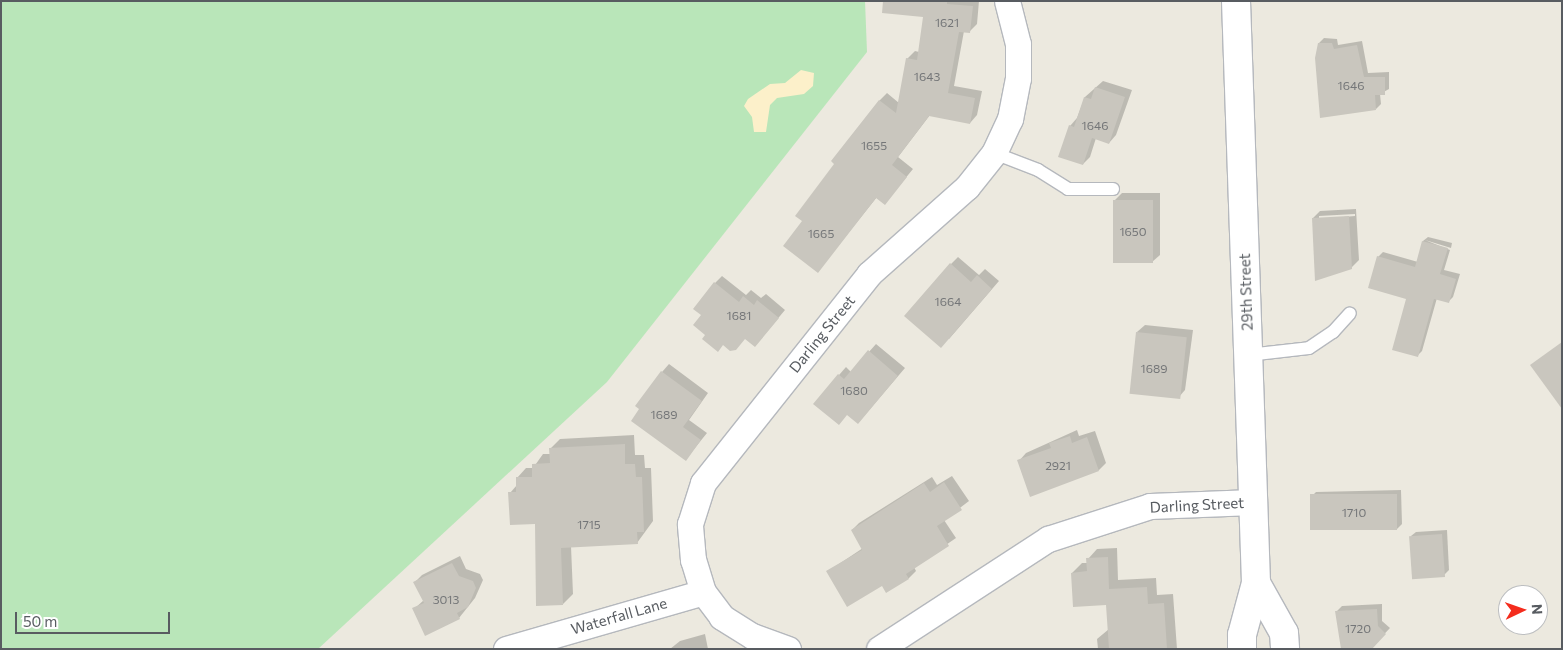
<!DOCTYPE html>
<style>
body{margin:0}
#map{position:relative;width:1563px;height:650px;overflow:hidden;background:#ece9df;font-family:Commissioner,sans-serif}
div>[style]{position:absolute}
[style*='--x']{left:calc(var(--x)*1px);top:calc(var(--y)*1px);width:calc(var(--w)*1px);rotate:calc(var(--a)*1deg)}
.green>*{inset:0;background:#b9e6b9}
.sand>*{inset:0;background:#fcf0ca}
.shadow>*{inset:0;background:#0003}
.building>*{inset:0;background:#c9c6be;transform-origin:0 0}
.roads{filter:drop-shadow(1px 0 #b5b8bd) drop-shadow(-1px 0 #b5b8bd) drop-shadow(0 1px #b5b8bd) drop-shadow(0 -1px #b5b8bd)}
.service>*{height:12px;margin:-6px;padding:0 6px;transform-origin:6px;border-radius:6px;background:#fff}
.minor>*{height:25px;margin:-12.5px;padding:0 12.5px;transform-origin:12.5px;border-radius:12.5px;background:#fff}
.tertiary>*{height:28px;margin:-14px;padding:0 14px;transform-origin:14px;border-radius:14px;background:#fff}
span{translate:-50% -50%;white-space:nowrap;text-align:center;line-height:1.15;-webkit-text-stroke:4px #fff;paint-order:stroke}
.number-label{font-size:12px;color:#747678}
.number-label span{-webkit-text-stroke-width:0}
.street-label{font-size:15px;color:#585c61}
.frame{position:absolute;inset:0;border:2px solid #585c61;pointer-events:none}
.north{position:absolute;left:1498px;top:585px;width:50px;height:50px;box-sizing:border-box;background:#fff;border:1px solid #bcbec0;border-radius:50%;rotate:87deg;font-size:14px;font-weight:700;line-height:20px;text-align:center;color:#585c61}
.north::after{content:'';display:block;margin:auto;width:18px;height:22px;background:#f42c1d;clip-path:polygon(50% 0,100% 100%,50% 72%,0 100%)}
.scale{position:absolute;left:15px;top:612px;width:155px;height:22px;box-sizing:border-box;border:2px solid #585c61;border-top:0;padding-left:6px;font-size:15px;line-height:18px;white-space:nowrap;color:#585c61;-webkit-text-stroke:4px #fff;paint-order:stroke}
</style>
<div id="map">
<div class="green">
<i style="clip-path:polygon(1px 1px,865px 1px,867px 52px,607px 382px,318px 649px,1px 649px)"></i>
</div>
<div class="sand">
<i style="clip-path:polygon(801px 70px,814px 73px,813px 86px,804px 94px,777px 98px,770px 105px,766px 132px,754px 132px,752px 117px,744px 106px,748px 99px,770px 84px,785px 83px)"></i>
</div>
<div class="shadow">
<i style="clip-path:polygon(897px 1px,979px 1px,977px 24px,970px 31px,964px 31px,954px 86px,982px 91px,977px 115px,970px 123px,930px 115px,898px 157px,913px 169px,885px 203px,877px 197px,818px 271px,804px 221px,836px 164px,832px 161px,880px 100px,887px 93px,899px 103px,907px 59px,915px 51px,919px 52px,924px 16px)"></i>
<i style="clip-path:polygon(1324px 38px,1337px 39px,1338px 45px,1362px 41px,1368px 73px,1389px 72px,1389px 89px,1380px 94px,1381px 104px,1376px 109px,1319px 43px)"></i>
<i style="clip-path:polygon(1103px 81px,1132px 90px,1116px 135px,1109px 143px,1096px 138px,1090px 157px,1083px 164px,1070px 126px,1077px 118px,1085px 97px)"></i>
<i style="clip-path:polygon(1122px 193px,1160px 193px,1160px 255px,1152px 262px,1114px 201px)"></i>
<i style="clip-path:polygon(evenodd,1356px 209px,1359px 260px,1351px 268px,1313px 218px,1320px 211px,1356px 209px,1355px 214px,1355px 216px,1319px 219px,1319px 216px,1355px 214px)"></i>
<i style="clip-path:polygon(1428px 237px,1452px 243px,1451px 248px,1425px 240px,1450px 250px,1444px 270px,1460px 274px,1453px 297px,1448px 302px,1437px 298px,1422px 351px,1417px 356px,1408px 298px,1378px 257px,1383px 252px,1418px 262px,1423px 241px)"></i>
<i style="clip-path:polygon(958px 257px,979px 275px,985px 269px,999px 281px,949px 339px,951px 264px)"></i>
<i style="clip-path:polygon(722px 276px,746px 295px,751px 290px,761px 298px,766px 294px,785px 310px,755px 346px,746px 338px,707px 335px,703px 315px,715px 283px)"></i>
<i style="clip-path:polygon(1145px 325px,1193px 330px,1185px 390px,1178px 398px,1137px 332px)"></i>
<i style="clip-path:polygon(876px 344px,905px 368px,858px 423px,848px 414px,839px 375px,846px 367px,851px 372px)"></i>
<i style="clip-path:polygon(669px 364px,708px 393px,689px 420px,707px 433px,686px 459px,662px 372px)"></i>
<i style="clip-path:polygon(1077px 430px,1079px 436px,1095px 431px,1106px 463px,1099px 470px,1019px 461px,1026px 453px)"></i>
<i style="clip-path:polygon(634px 435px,635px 455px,644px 455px,645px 468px,651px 468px,653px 521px,637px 543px,571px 546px,573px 594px,563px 604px,536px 523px,510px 493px,517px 485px,517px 478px,526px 468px,533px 468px,543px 454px,551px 454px,551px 448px,560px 439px)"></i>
<i style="clip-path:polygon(952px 476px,969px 501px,944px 520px,956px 538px,914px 567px,916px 571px,909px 578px,887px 591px,882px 584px,827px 572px,863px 548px,852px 530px,859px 523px,932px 477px,937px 485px)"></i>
<i style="clip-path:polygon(1401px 490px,1402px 524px,1397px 529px,1311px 497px,1316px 492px)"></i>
<i style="clip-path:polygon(1447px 530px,1449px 570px,1444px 575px,1411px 536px,1416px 532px)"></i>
<i style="clip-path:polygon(1117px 548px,1118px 580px,1156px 578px,1157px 595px,1173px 594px,1177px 649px,1098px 649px,1097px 639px,1109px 629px,1107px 604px,1072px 573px,1082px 563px,1088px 563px,1088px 559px,1097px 549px)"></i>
<i style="clip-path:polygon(460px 556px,466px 569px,480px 574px,483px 580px,475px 598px,459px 618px,426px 634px,414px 609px,424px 600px,415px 582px,422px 575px)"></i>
<i style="clip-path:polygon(1382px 604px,1382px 621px,1390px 628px,1370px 649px,1337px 611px,1342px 606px)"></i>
<i style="clip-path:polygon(705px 634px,708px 649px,670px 649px,680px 641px)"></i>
</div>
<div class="building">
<i style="clip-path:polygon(883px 1px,947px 1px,947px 4px,973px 6px,970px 33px,959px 32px,948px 93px,975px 98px,970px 124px,929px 116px,892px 165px,907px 177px,885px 205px,876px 198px,818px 273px,783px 246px,802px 221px,795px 216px,834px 164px,831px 161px,879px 100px,896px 113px,906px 58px,917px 60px,923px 17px,882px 13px)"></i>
<i style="clip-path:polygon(1318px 43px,1332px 43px,1334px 49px,1357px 45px,1364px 77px,1385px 77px,1385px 95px,1375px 95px,1376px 110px,1320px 118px,1315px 58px)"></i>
<i style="clip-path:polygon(1095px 87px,1125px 97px,1109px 144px,1092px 138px,1083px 165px,1058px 157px,1069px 125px,1074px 127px,1084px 97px,1091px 99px)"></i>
<i style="left:1113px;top:200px;width:40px;height:63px"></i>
<i style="clip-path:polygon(1349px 216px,1352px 269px,1315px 281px,1312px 218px)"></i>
<i style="clip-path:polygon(1422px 241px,1448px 248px,1440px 274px,1456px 279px,1449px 303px,1434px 299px,1418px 357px,1392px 350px,1406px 299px,1368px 288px,1377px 256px,1415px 267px)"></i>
<i style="clip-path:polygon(950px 263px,971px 282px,977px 275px,992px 289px,941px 348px,904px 316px)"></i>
<i style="clip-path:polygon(714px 282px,739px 302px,743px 296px,754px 305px,757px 300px,779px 318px,755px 347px,745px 339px,736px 350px,730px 351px,723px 345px,718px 352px,702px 339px,705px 335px,693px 325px,701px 315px,693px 309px)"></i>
<i style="left:1136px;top:332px;width:51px;height:62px;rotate:6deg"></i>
<i style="clip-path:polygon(1562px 342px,1562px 409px,1530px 365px)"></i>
<i style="clip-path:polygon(868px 350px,898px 376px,858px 424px,847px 415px,839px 425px,813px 404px,838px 374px,844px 379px)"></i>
<i style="clip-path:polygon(661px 371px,702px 401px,683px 427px,701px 440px,686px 461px,631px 421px,639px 409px,635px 406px)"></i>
<i style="clip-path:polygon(1070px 436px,1072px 443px,1087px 437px,1099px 471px,1030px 497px,1017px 460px,1051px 448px,1049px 443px)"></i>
<i style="clip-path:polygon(625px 444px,625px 464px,635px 464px,636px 477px,642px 477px,644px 532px,637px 532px,638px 544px,561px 548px,563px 605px,536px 606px,535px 524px,510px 525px,508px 492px,516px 492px,516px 477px,532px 477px,532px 464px,550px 463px,549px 448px)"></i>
<i style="clip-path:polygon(944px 482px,962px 510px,937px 526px,949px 546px,906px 574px,909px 579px,886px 593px,882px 586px,847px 607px,826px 571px,862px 550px,851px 530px,924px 483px,930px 492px)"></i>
<i style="left:1397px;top:494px;width:36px;height:87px;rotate:90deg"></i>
<i style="left:1442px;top:534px;width:43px;height:33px;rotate:86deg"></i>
<i style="clip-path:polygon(1108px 557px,1109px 589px,1147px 587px,1148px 604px,1164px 603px,1167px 649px,1109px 649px,1106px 605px,1073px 607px,1071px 573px,1087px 571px,1086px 558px)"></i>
<i style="clip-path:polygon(452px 563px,459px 576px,473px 581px,476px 588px,468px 607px,457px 613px,460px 619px,425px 636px,412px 608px,424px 603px,413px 582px)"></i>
<i style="clip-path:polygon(1377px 609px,1378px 626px,1386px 634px,1372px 649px,1341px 649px,1335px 611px)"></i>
</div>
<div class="roads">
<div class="service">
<i style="--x:994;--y:153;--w:47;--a:21.1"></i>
<i style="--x:1038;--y:170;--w:36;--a:32"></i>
<i style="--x:1068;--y:189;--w:45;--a:0"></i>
<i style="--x:1248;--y:355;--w:61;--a:-6.5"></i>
<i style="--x:1309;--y:348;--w:29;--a:-34"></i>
<i style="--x:1333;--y:332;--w:25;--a:-48"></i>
</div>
<div class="minor">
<i style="--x:506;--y:649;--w:205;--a:-16.1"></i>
<i style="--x:788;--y:649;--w:38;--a:-160"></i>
<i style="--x:752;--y:636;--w:36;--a:-148"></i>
<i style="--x:722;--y:617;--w:31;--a:-127"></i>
<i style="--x:703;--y:592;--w:34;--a:-107"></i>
<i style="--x:693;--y:560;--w:36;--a:-95"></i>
<i style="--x:690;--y:524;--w:43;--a:-72.4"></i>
<i style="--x:703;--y:483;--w:267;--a:-51.5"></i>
<i style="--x:869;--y:274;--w:131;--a:-41.6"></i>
<i style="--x:967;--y:187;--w:43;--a:-51.5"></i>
<i style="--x:994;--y:153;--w:38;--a:-65"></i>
<i style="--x:1010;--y:119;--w:42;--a:-79"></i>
<i style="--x:1018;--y:78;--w:34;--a:-90"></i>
<i style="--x:1018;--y:44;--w:44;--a:-104.3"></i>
<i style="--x:879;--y:649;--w:202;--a:-33.1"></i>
<i style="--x:1048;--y:539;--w:107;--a:-17.9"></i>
<i style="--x:1150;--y:506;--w:103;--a:-2.2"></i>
</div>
<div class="tertiary">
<i style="--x:1236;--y:1;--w:582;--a:88.03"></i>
<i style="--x:1256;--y:583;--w:54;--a:105.1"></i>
<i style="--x:1242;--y:635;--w:14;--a:90"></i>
<i style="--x:1256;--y:583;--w:57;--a:60.8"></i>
<i style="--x:1284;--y:633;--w:16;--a:86"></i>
</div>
</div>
<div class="number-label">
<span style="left:947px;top:23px">1621</span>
<span style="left:927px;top:77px">1643</span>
<span style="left:1351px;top:86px">1646</span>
<span style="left:1095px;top:126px">1646</span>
<span style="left:874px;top:146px">1655</span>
<span style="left:1133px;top:232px">1650</span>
<span style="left:821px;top:234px">1665</span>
<span style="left:948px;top:302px">1664</span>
<span style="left:739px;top:316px">1681</span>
<span style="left:1154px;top:369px">1689</span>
<span style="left:854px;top:391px">1680</span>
<span style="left:664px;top:415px">1689</span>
<span style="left:1058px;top:466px">2921</span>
<span style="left:1354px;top:513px">1710</span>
<span style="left:589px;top:525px">1715</span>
<span style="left:446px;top:600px">3013</span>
<span style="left:1358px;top:629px">1720</span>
</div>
<div class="street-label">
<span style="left:1246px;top:292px;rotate:-92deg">29th Street</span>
<span style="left:822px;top:334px;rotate:-51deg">Darling Street</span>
<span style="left:1197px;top:505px;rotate:-3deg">Darling Street</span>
<span style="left:619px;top:616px;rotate:-16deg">Waterfall Lane</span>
</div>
<div class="frame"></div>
<div class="north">N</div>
<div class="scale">50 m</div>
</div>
